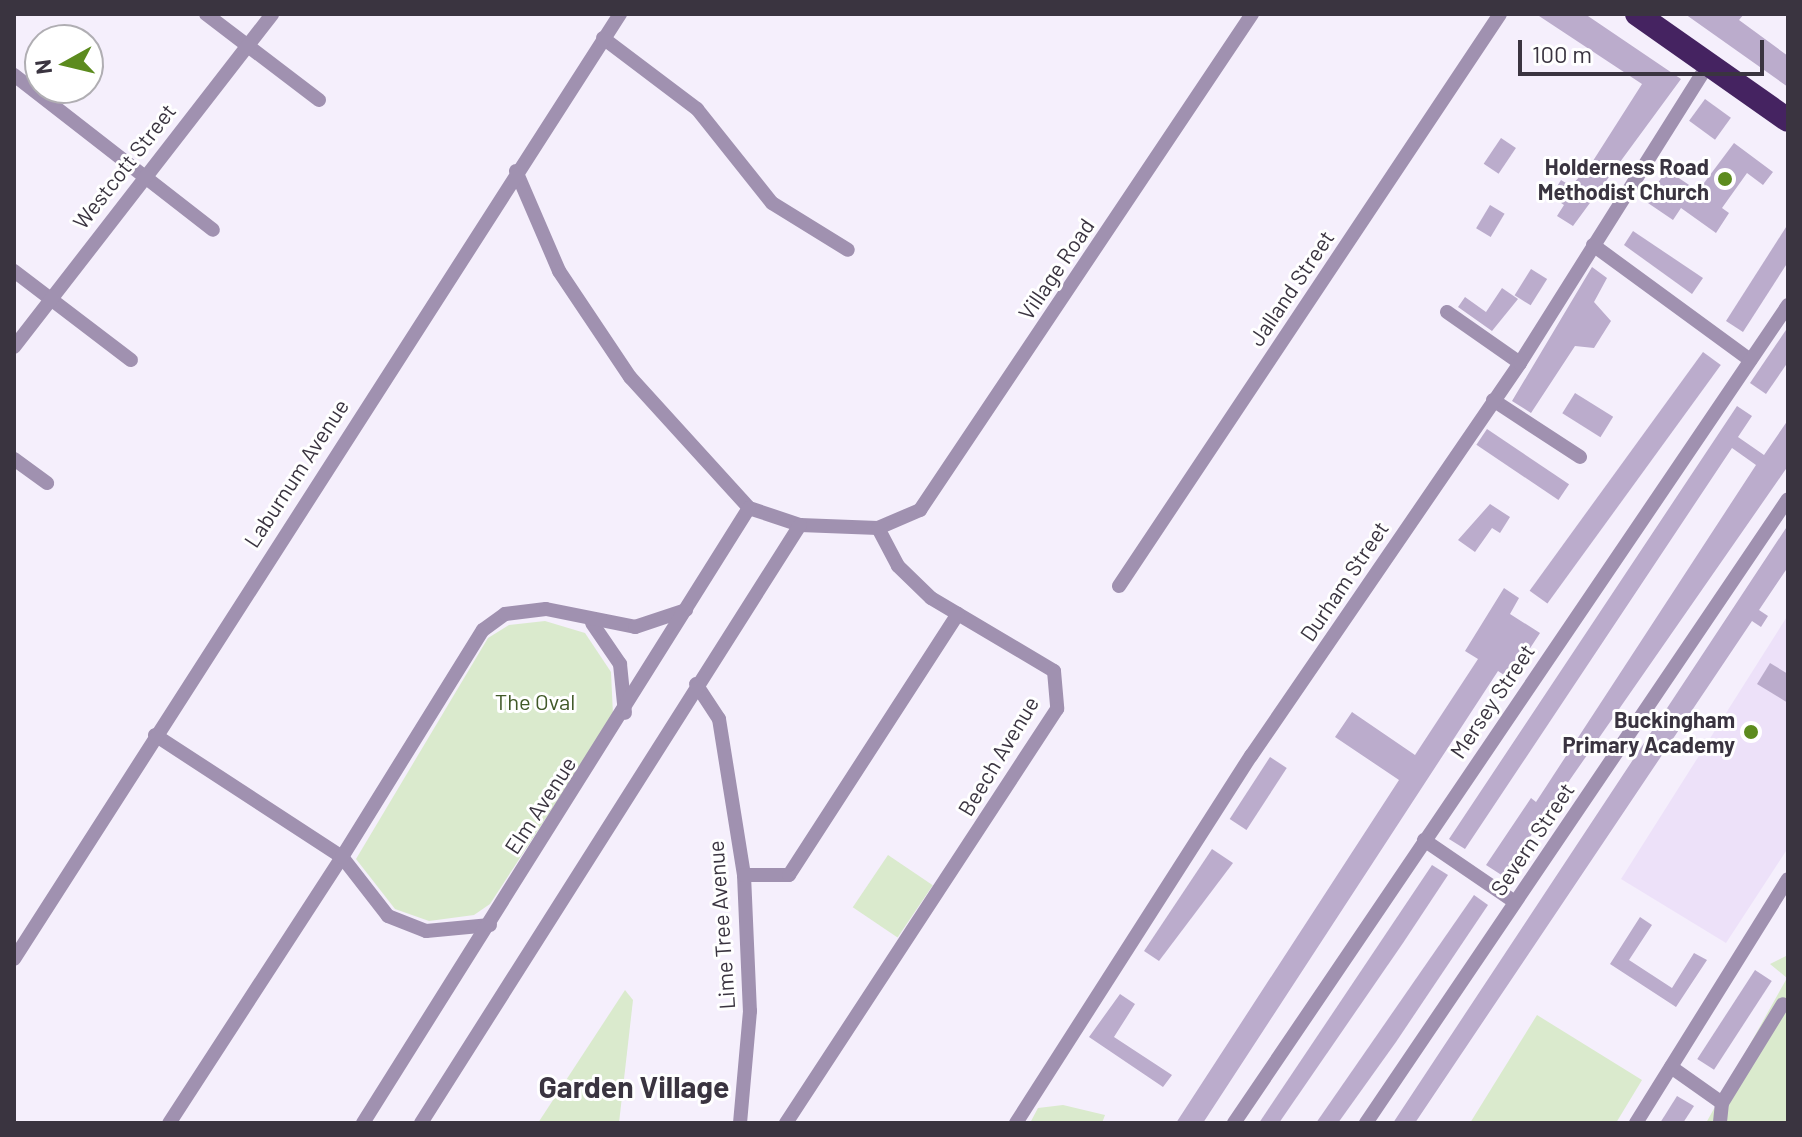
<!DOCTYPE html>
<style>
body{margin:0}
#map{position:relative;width:1802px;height:1137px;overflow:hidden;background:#f5effc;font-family:Barlow,sans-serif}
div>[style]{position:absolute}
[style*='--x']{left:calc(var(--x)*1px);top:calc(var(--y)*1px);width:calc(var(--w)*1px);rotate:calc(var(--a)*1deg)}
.built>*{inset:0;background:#ede1f9}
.green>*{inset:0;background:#daeacd;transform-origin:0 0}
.building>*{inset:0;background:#bbaccc;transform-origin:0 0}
.street>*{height:14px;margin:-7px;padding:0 7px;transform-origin:7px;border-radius:7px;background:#a091b0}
.highway>*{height:24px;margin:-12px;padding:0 12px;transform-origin:12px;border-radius:12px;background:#452361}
.dots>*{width:22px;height:22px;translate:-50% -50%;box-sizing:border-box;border:4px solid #fff;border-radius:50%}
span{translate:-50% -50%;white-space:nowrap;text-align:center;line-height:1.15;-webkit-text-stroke:6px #fff;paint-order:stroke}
.street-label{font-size:22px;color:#3a3440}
.poi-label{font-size:22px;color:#3a3440;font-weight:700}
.right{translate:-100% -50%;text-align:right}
.park-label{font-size:22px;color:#415928}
.district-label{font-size:30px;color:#3a3440;font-weight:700}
.frame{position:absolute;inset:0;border:16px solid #3a3440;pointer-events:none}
.north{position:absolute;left:24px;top:24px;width:80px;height:80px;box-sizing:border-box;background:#fff;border:2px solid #b0aeb3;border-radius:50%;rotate:262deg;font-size:22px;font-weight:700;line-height:32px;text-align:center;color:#3a3440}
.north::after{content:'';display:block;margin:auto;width:28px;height:36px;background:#5c8b1e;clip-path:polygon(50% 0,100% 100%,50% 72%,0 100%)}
.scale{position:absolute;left:1518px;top:40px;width:246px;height:36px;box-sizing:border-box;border:4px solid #3a3440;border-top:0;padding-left:10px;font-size:24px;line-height:28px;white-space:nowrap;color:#3a3440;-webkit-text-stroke:6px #fff;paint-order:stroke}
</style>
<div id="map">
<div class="built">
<i style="clip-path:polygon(1788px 615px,1788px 848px,1726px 943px,1621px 879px)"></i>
</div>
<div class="green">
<i style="clip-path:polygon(545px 621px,585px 633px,611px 672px,613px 715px,490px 904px,474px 915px,429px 921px,395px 909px,356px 859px,488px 638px,509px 625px)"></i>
<i style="left:888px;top:855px;width:54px;height:63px;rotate:34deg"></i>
<i style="clip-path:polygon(1788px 955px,1788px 1123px,1706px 1123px,1787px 978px,1770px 964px)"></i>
<i style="clip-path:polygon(625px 990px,633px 1000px,619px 1123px,538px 1123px)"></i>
<i style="clip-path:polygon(1537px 1015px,1642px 1080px,1616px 1123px,1470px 1123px)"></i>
<i style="clip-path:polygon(1063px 1105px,1105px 1115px,1102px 1123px,1030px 1123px,1038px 1108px)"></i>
</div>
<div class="building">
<i style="clip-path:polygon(1536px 14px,1585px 14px,1681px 79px,1573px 226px,1557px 216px,1564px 205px,1551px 196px,1561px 180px,1571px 186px,1591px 164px,1642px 84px)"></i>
<i style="clip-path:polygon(1685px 14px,1744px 14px,1739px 20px,1788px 56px,1788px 87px)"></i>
<i style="left:1705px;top:99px;width:32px;height:27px;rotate:36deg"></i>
<i style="left:1501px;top:138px;width:18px;height:31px;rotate:34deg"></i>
<i style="clip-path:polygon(1734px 143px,1773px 172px,1763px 185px,1747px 173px,1722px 208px,1729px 213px,1716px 233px,1681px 208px,1673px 220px,1645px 201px,1667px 170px,1698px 191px)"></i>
<i style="left:1490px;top:205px;width:17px;height:27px;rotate:31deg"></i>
<i style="clip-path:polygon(1788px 224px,1788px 262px,1743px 332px,1726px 321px)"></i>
<i style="clip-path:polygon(1633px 231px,1703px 278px,1692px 294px,1624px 245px)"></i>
<i style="clip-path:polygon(1592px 267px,1607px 278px,1594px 302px,1611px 321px,1594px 348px,1575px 346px,1531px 413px,1512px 401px)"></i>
<i style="left:1531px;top:269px;width:19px;height:31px;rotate:32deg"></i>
<i style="clip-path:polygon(1502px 288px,1518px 299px,1492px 331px,1458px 307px,1465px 297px,1486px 312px)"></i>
<i style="clip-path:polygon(1788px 327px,1788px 362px,1766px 394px,1750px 383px)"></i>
<i style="left:1703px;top:352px;width:22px;height:295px;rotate:36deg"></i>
<i style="left:1575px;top:393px;width:45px;height:24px;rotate:32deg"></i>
<i style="clip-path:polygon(1737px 406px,1752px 416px,1738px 437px,1764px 455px,1788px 420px,1788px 466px,1503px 876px,1486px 865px,1531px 798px,1536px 802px,1756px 465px,1732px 448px,1465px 849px,1449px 839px)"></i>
<i style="left:1487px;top:429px;width:99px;height:19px;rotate:34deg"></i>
<i style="clip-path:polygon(1490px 504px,1510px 517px,1500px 533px,1492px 528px,1475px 552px,1458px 540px)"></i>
<i style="clip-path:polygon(1788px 525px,1788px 567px,1759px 610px,1768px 616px,1761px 627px,1752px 621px,1415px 1123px,1393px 1123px)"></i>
<i style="clip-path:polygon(1504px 588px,1519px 598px,1510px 614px,1540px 633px,1510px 679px,1498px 671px,1203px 1123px,1176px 1123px,1399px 780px,1335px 737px,1352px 712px,1415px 755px,1478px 659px,1465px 651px)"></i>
<i style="clip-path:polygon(1770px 663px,1788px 674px,1788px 703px,1757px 684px)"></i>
<i style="left:1270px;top:757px;width:20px;height:74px;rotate:33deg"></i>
<i style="clip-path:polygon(1212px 849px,1233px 863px,1159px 961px,1144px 951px)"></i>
<i style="clip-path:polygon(1432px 865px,1448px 875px,1403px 943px,1279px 1123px,1259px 1123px)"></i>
<i style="clip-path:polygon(1474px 895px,1488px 905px,1396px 1042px,1338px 1123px,1316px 1123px)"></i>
<i style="clip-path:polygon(1640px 917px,1652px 925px,1629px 960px,1672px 988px,1694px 953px,1707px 960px,1676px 1007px,1610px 964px)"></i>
<i style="left:1755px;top:970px;width:20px;height:106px;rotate:33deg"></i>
<i style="clip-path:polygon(1120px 994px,1135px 1004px,1114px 1037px,1172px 1075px,1163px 1087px,1089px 1037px)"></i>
<i style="clip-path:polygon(1677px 1096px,1694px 1106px,1683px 1123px,1660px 1123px)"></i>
</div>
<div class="street">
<i style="--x:206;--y:14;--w:142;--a:37.3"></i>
<i style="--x:603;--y:38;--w:118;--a:37.1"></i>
<i style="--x:697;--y:109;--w:120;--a:51.4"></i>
<i style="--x:772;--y:203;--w:89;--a:31.7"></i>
<i style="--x:14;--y:75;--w:252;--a:37.9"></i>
<i style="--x:516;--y:171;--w:109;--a:66.7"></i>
<i style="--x:559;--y:271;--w:128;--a:56.2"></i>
<i style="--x:630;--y:377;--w:177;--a:47.7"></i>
<i style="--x:749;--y:508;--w:54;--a:18.4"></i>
<i style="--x:800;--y:525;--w:78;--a:2.2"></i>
<i style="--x:878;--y:528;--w:43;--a:62.2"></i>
<i style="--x:898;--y:566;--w:46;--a:44.1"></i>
<i style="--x:931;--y:598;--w:143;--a:30.7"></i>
<i style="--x:1054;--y:671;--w:38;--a:85"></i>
<i style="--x:1057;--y:709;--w:495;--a:123.2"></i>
<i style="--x:1593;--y:245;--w:195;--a:36.2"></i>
<i style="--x:14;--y:271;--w:147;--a:37.3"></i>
<i style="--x:1447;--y:312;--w:89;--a:34.9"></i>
<i style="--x:14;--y:347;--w:421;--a:-52.2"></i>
<i style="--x:1493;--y:400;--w:104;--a:33.2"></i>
<i style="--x:14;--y:459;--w:41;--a:36"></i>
<i style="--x:878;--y:528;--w:46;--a:-23.2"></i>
<i style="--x:920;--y:510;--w:597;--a:-56.2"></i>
<i style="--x:1119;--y:586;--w:687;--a:-56.33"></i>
<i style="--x:592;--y:623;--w:50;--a:55.7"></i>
<i style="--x:620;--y:664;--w:49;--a:84.2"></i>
<i style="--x:696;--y:684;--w:42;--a:56.7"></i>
<i style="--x:719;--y:719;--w:158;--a:80.9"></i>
<i style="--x:744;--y:875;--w:136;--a:87.5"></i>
<i style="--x:750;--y:1011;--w:112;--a:95.1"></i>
<i style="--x:155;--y:735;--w:223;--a:33.1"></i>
<i style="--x:342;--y:857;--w:317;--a:123"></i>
<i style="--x:1424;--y:840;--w:110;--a:34.3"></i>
<i style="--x:744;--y:875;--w:45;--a:0"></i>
<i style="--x:789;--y:875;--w:311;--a:-57.1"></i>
<i style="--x:490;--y:925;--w:64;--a:174.6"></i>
<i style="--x:426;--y:931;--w:41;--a:-158.5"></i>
<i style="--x:388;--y:916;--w:75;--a:-127.9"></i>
<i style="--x:342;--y:857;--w:267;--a:-58.2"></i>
<i style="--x:483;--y:630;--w:27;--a:-36"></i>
<i style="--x:505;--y:614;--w:41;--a:-7"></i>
<i style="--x:546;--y:609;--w:91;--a:11.4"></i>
<i style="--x:635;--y:627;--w:54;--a:-18.4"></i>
<i style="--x:14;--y:959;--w:1123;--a:-57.33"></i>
<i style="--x:1671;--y:1067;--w:62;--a:35.2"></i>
<i style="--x:1722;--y:1103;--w:20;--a:96"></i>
<i style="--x:1722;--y:1103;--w:116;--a:-58.4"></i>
<i style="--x:363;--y:1123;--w:726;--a:-57.89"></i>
<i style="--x:421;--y:1123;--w:708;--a:-57.63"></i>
<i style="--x:1016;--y:1123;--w:436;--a:-57.4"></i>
<i style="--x:1251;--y:756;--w:476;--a:-55.6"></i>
<i style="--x:1520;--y:363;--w:353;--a:-57.8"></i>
<i style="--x:1234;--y:1123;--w:988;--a:-55.89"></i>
<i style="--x:1366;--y:1123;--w:753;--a:-55.93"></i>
<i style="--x:1636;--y:1123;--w:287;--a:-58.1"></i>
</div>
<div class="highway">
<i style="--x:1637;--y:14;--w:184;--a:35.1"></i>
</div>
<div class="dots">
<i style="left:1725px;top:179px;background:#5c8b1e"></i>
<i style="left:1751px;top:732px;background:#5c8b1e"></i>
</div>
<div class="street-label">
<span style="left:124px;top:166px;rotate:-52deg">Westcott Street</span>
<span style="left:1056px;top:269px;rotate:-56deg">Village Road</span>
<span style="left:1291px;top:288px;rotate:-56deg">Jalland Street</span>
<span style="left:296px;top:473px;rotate:-57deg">Laburnum Avenue</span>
<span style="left:1344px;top:581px;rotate:-56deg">Durham Street</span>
<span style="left:1492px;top:701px;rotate:-56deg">Mersey Street</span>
<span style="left:998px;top:756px;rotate:-59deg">Beech Avenue</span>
<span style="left:540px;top:805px;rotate:-57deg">Elm Avenue</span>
<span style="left:1532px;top:839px;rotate:-56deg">Severn Street</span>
<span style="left:721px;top:925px;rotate:-94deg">Lime Tree Avenue</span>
</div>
<div class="poi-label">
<span class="right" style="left:1709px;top:179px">Holderness Road<br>Methodist Church</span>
<span class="right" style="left:1735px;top:732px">Buckingham<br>Primary Academy</span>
</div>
<div class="park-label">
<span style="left:535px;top:702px">The Oval</span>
</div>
<div class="district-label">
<span style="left:634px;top:1086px">Garden Village</span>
</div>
<div class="frame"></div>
<div class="north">N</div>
<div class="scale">100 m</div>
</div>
